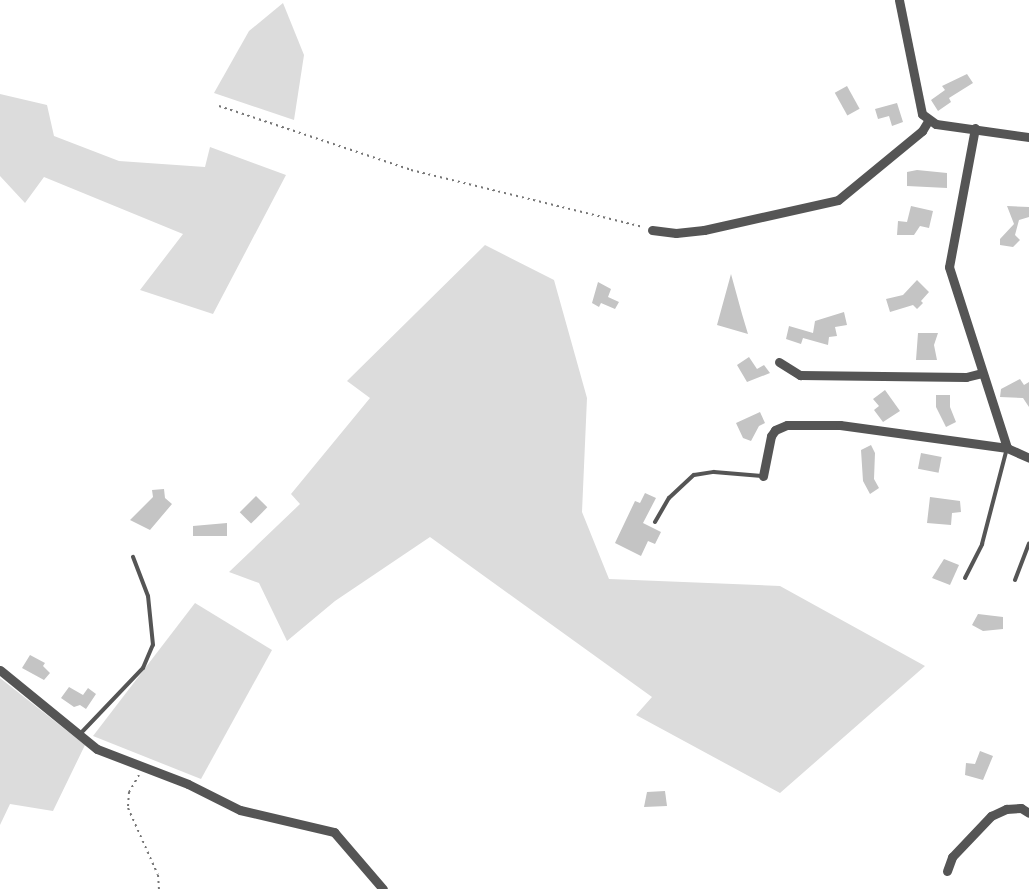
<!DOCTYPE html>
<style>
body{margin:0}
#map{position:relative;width:1029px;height:889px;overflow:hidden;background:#fff;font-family:"Noto Sans",sans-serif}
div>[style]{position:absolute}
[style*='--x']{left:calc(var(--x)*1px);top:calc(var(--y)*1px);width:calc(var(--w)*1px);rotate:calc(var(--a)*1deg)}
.green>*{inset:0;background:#dcdcdc}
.building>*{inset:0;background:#c4c4c4;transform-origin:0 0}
.path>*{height:2px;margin-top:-1px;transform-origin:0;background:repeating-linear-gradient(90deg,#777 0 2px,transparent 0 6px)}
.service>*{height:4px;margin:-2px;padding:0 2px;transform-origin:2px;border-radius:2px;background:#555}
.minor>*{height:9px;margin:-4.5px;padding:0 4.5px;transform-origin:4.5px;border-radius:4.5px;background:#555}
span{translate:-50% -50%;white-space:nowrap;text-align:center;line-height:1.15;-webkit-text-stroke:6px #fff;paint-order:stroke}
</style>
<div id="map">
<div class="green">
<i style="clip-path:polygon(283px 3px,304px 55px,294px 120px,214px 93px,249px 31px)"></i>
<i style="clip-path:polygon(0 94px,47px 105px,54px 136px,119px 161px,205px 167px,210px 147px,286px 175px,213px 314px,140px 290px,183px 234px,44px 177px,25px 203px,0 176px)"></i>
<i style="clip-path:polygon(485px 245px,554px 280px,587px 398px,582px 512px,609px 579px,780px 586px,925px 666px,780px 793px,636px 715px,652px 697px,430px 537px,335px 601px,287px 641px,259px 583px,229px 572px,300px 504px,291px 494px,370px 398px,347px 381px)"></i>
<i style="clip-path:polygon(195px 603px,272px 650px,201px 779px,93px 736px)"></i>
<i style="clip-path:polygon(0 678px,85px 745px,53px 811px,10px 804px,0 825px)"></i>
</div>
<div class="building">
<i style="clip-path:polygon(967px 74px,973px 83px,949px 98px,951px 102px,938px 111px,931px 100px,945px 90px,942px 86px)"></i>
<i style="left:847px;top:86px;width:26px;height:14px;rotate:61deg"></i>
<i style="clip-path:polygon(897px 103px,903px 122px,892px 126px,889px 116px,878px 119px,875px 109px)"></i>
<i style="clip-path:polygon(917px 170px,947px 173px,947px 188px,907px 186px,907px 172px)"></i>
<i style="clip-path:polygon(911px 206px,933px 211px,929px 228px,920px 226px,914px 235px,897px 235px,898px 221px,907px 222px)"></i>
<i style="clip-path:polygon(1007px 206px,1029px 207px,1029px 217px,1019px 220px,1015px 235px,1020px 240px,1013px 247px,1000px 245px,1000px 239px,1014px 224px)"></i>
<i style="clip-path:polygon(731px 274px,742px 314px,748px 334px,717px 325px)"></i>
<i style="clip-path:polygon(917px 280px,929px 292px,921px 301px,923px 303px,917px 309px,913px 305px,890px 312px,886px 299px,903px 295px)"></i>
<i style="clip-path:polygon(598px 282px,611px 289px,608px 297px,619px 302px,615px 309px,601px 303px,599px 307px,592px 303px)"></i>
<i style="clip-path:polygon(844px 312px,847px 325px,835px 327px,837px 336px,829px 337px,828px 345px,803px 338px,801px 344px,786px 339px,789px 326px,813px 333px,815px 321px)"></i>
<i style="clip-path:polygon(918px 333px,938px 333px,934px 345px,937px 360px,916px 360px)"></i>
<i style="clip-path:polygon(749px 357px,757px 369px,764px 365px,770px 373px,747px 382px,737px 365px)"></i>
<i style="clip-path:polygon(1020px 379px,1024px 385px,1029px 382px,1029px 407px,1023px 398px,1000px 397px,1001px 389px)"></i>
<i style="clip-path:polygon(885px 390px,900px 411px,883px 422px,874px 410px,879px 406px,873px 399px)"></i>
<i style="clip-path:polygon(936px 395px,950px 395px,950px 407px,956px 422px,946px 427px,936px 407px)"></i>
<i style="clip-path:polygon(760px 412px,765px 423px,759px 426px,751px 441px,743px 438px,736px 423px)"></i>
<i style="clip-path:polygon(871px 445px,875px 453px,874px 479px,879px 488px,870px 494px,863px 481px,861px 450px)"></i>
<i style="left:921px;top:453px;width:21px;height:16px;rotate:11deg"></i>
<i style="clip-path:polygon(164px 489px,165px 498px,172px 504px,150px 530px,130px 520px,153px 497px,152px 490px)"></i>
<i style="clip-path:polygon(645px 493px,656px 498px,643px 523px,661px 532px,655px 544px,648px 541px,641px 556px,615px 543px,635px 501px,640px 503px)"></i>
<i style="left:256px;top:496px;width:16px;height:23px;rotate:45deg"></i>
<i style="clip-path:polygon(930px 497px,960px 501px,961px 512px,952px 513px,951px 525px,927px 523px)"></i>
<i style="clip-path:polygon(227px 523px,227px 536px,193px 536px,193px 526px)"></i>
<i style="clip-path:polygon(944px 559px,959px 565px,950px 585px,932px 578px)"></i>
<i style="clip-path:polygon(978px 614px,1003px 617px,1003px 629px,983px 631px,972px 625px)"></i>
<i style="clip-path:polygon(30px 655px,45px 663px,43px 666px,50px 673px,44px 680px,22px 668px)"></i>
<i style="clip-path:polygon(69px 687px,83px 695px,88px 688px,96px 694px,86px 709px,80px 705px,74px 707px,61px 698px)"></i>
<i style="clip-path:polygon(980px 751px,993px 756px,983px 780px,965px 775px,966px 763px,975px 764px)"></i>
<i style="clip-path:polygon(665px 791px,667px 806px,644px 807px,647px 792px)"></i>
</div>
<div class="path">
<i style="--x:219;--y:106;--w:202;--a:18.4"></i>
<i style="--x:411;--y:170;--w:239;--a:13.8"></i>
<i style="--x:139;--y:775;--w:20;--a:120"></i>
<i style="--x:129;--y:792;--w:16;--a:94"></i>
<i style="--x:128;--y:808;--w:73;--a:65.9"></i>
<i style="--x:158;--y:875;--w:14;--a:86"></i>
</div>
<div class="service">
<i style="--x:655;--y:522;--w:28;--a:-60"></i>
<i style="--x:669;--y:498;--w:34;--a:-43"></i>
<i style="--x:694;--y:475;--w:20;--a:-9"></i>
<i style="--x:714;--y:472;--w:48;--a:4.8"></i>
<i style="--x:965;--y:578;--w:38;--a:-63"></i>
<i style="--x:982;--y:544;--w:99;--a:-75.4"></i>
<i style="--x:1015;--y:580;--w:39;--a:-69"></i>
<i style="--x:81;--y:733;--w:90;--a:-46.4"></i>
<i style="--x:143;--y:668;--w:25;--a:-67"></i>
<i style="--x:153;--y:645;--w:49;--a:-95.8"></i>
<i style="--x:148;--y:596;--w:42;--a:-111"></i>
</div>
<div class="minor">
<i style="--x:899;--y:0;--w:116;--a:78.6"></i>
<i style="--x:922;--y:114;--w:17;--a:36"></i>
<i style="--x:936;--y:124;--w:94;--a:8"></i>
<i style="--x:975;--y:128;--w:141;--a:100.6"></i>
<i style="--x:949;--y:267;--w:190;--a:72.2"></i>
<i style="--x:1007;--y:448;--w:24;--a:24"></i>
<i style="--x:652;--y:230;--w:24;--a:7"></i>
<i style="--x:676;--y:233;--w:28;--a:-6"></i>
<i style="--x:704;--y:230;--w:137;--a:-12.6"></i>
<i style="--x:838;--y:200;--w:109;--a:-39.4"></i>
<i style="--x:922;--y:131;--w:12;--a:-59"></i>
<i style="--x:779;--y:362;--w:25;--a:32"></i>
<i style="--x:800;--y:375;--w:166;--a:0.7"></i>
<i style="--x:966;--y:377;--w:16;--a:-14"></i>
<i style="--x:763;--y:476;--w:41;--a:-78.7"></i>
<i style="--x:771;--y:436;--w:7;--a:-56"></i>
<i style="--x:775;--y:430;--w:13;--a:-23"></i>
<i style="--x:787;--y:425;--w:53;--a:0"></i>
<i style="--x:840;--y:425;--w:169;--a:7.8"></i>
<i style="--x:0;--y:670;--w:125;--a:39.2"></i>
<i style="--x:97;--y:749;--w:97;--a:21"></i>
<i style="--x:188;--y:784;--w:58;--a:26.6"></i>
<i style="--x:240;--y:810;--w:97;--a:13.2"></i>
<i style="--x:334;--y:832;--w:75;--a:49.3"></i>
<i style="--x:947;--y:871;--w:15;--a:-70"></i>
<i style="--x:952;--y:857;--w:57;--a:-46.4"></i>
<i style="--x:991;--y:816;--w:17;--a:-25"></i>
<i style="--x:1006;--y:809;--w:15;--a:-4"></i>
<i style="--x:1021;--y:808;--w:9;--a:32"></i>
</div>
</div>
